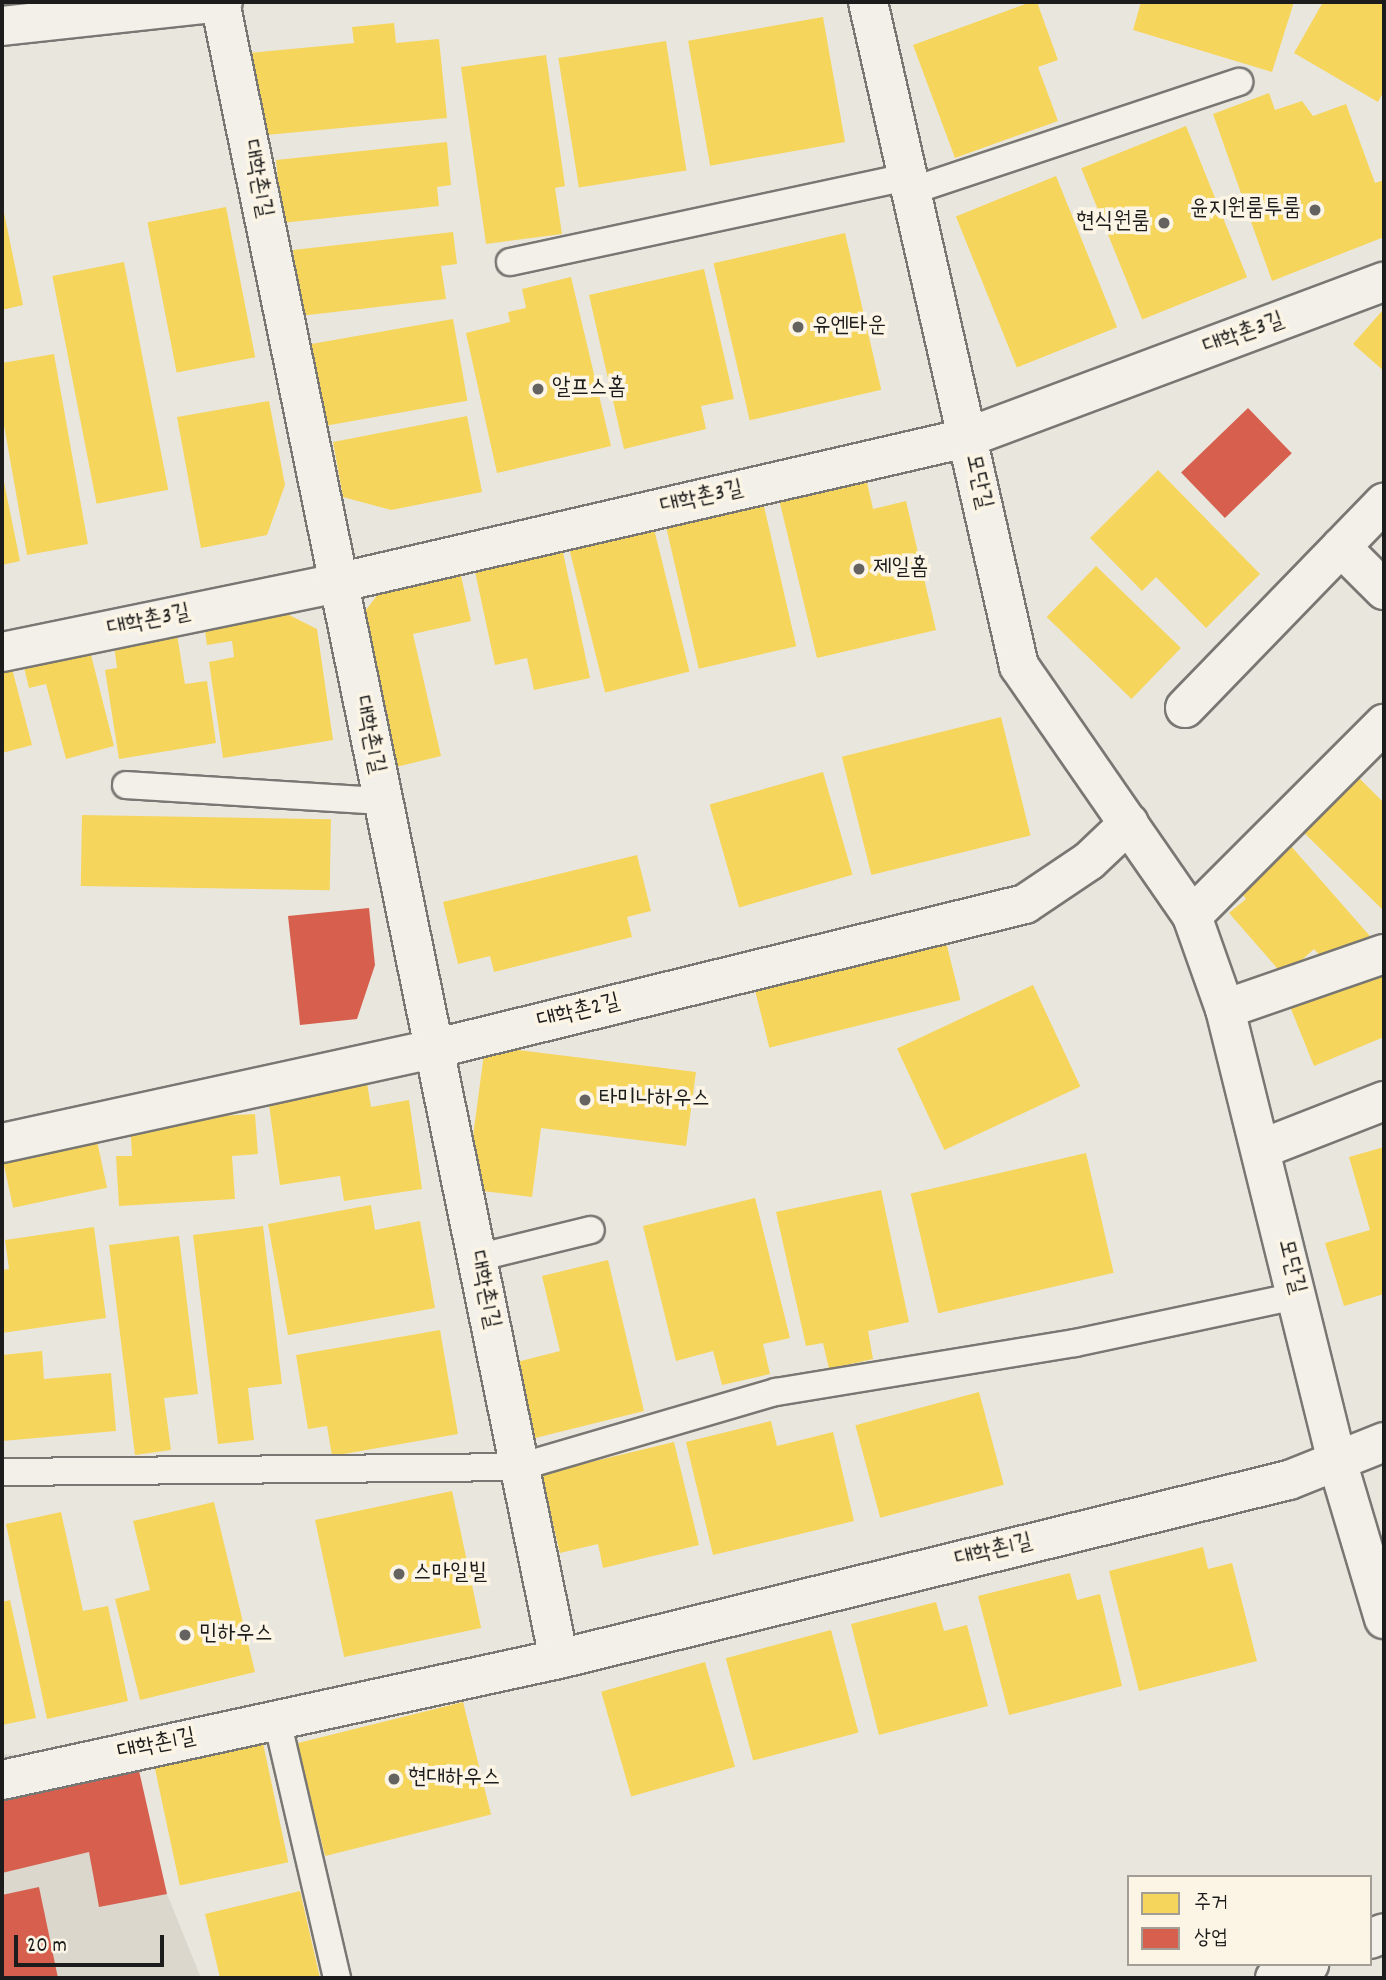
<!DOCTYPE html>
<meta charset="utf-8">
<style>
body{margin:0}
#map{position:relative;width:1386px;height:1980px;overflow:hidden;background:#e9e6de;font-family:Dekko,"Poor Story",sans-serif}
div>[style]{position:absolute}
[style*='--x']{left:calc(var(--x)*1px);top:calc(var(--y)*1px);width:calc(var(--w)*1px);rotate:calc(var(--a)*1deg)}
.built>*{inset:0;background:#dbd7cd}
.homes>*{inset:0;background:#f6d55c;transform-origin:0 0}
.shops>*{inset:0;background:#d6604d;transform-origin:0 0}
.roads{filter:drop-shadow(2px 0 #787773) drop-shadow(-2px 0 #787773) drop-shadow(0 2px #787773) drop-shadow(0 -2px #787773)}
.service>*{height:26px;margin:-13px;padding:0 13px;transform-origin:13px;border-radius:13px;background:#f3f0ea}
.minor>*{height:38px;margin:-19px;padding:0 19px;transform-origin:19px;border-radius:19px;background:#f3f0ea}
.primary>*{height:38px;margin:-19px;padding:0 19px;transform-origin:19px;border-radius:19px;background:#f3f0ea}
.dots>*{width:19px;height:19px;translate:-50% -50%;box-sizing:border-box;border:4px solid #fcf5e5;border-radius:50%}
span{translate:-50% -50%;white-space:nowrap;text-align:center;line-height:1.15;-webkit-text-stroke:7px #fcf5e5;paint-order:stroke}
.street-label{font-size:23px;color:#1c1c1c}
.poi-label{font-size:23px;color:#1c1c1c}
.right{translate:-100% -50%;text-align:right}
.left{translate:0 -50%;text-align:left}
.frame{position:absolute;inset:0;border:4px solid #1c1c1c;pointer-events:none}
.legend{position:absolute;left:1127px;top:1875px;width:245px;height:91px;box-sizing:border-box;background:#fcf5e5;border:2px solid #a29e95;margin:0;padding:9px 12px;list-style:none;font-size:21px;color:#1c1c1c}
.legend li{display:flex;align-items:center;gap:14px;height:35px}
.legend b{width:35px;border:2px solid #a29e95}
.scale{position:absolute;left:14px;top:1935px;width:150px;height:32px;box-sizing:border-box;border:4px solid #1c1c1c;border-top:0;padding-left:9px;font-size:21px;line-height:24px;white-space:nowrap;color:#1c1c1c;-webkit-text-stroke:5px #fcf5e5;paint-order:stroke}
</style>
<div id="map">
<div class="built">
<i style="clip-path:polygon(2px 1754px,137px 1762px,167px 1894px,201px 1978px,2px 1978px)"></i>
</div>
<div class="homes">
<i style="clip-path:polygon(1031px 2px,1037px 2px,1058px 60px,1038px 67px,1058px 121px,955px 158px,913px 45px)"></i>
<i style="clip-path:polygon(1141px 2px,1294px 2px,1272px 72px,1133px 30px)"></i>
<i style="clip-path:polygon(1323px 2px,1384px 2px,1384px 91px,1378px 102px,1294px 53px)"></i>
<i style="left:823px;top:17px;width:127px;height:137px;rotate:80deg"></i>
<i style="clip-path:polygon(394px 23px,396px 43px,439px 39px,447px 118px,256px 136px,248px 53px,354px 43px,352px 27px)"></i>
<i style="left:666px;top:41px;width:131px;height:109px;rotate:81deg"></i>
<i style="clip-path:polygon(546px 55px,565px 186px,555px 188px,562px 234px,486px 244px,461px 67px)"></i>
<i style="clip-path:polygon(1269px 93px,1275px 110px,1302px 101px,1313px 116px,1346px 104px,1375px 183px,1384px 180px,1384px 237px,1272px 281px,1213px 114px)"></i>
<i style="left:1186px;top:126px;width:163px;height:113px;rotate:68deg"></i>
<i style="clip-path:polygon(447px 142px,451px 185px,437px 187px,439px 206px,282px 223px,276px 160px)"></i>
<i style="left:1056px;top:176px;width:163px;height:108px;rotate:68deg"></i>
<i style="clip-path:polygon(2px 203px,23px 305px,2px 310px)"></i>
<i style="left:226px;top:207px;width:153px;height:80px;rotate:79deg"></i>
<i style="clip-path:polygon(453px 232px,457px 264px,441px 266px,446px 299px,300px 316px,293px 250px)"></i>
<i style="left:845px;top:233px;width:161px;height:135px;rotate:77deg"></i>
<i style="left:124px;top:262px;width:232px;height:73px;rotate:79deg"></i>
<i style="clip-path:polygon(704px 269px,734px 399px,701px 406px,706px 429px,624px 449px,589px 295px)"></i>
<i style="clip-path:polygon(571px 277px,611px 446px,497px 473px,466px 333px,510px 322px,508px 312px,526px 308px,522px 289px)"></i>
<i style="clip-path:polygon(1382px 311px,1384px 312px,1384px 371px,1353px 344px)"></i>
<i style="left:453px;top:319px;width:83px;height:144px;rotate:80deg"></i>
<i style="clip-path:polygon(54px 354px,88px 544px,27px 555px,2px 414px,2px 363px)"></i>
<i style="clip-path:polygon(269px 401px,285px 485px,267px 535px,201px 548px,177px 417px)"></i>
<i style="clip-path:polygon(467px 416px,482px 492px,391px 510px,343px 497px,333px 442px)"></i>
<i style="clip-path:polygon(1158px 470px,1260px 574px,1206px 628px,1156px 577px,1142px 591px,1090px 538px)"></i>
<i style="clip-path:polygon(2px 472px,20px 561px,2px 565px)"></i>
<i style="clip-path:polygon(866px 478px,873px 509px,906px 501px,936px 630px,817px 658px,779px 499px)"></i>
<i style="left:763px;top:502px;width:148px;height:100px;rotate:77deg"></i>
<i style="left:653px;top:525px;width:151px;height:87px;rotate:76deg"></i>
<i style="clip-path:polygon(561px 543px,590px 678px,534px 690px,527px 658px,495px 665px,473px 562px)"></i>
<i style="left:1096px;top:566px;width:118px;height:71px;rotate:44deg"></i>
<i style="clip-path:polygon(460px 571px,471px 621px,413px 634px,441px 756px,392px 768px,359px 619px,382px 589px)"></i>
<i style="clip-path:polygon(271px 606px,317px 629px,333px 740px,223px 758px,209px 662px,234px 657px,232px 641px,207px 645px,203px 616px)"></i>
<i style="clip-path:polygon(176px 628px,185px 684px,207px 681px,216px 743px,119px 759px,105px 670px,117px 668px,113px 638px)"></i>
<i style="clip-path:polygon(88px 643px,114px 746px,66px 759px,46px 684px,29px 688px,22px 659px)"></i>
<i style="clip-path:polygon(10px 661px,32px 745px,2px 753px,2px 663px)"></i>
<i style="left:1001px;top:717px;width:122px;height:164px;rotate:76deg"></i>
<i style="left:823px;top:772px;width:107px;height:118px;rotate:74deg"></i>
<i style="clip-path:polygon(1359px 778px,1384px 803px,1384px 911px,1298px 827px,1343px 781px,1349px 788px)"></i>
<i style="left:82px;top:815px;width:249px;height:71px;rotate:1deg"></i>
<i style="clip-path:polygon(1283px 837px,1376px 943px,1353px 963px,1339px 947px,1324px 960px,1314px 949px,1284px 976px,1229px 913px,1246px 899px,1239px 890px)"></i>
<i style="clip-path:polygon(637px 855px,651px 911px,627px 917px,632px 937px,494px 972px,490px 956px,458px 964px,443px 902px)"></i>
<i style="left:945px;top:938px;width:64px;height:197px;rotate:76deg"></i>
<i style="clip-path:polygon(1384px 965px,1384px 1037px,1314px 1066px,1289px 1004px)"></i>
<i style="left:1033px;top:985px;width:112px;height:150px;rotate:65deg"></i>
<i style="clip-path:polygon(485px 1046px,696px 1072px,686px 1146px,541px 1128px,532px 1197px,466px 1189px)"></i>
<i style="clip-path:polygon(367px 1083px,371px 1107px,409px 1100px,422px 1189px,344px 1201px,340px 1176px,280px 1185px,268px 1097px)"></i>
<i style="clip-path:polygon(255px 1114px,258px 1154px,232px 1156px,235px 1199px,119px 1206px,116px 1156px,132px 1156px,130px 1121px)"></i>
<i style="left:96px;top:1136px;width:53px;height:96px;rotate:78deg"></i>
<i style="clip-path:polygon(1384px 1147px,1384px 1294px,1344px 1306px,1325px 1243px,1370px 1230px,1349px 1157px)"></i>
<i style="left:1086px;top:1153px;width:123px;height:180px;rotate:77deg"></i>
<i style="clip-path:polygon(881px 1190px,909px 1322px,868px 1331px,873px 1359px,829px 1369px,823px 1343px,806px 1346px,776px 1212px)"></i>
<i style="clip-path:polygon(755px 1198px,790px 1338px,763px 1344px,770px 1374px,722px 1385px,713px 1351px,676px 1361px,643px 1226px)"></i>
<i style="clip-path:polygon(371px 1205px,375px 1230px,420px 1221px,435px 1308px,288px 1335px,268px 1224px)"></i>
<i style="clip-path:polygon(263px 1226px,282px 1384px,248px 1388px,254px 1440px,218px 1444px,193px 1235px)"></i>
<i style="clip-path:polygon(94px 1227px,106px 1318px,2px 1333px,2px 1270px,9px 1269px,5px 1240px)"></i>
<i style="clip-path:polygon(179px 1236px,198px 1394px,164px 1398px,171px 1450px,135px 1455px,109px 1245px)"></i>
<i style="clip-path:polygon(608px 1260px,644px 1411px,527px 1440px,509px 1364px,560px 1351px,542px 1276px)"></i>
<i style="clip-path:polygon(440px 1330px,458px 1434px,332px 1456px,327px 1426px,308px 1429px,296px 1355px)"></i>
<i style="clip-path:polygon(42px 1351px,44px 1379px,111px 1373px,116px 1431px,2px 1441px,2px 1355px)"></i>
<i style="left:979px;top:1392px;width:96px;height:128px;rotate:75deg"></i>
<i style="clip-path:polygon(771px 1421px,777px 1446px,833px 1432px,854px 1521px,713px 1555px,686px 1442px)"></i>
<i style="clip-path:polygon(674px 1442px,699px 1545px,603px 1568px,598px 1544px,560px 1553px,541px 1474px)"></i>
<i style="left:452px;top:1491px;width:140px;height:140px;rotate:78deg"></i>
<i style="clip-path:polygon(214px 1502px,255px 1672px,140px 1700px,115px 1599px,150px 1590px,133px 1521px)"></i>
<i style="clip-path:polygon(61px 1512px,83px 1611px,108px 1606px,128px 1701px,47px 1719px,6px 1524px)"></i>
<i style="clip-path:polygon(1203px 1547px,1208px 1569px,1232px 1563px,1257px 1661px,1139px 1691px,1109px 1571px)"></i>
<i style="clip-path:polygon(1070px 1573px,1077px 1600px,1100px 1594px,1122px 1686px,1009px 1715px,978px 1596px)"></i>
<i style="clip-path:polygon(10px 1600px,36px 1718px,2px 1725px,2px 1602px)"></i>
<i style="clip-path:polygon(936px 1602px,944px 1631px,967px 1625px,988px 1706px,879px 1735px,851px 1624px)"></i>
<i style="left:831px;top:1630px;width:106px;height:109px;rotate:75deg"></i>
<i style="left:705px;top:1662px;width:109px;height:108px;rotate:74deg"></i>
<i style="left:463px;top:1702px;width:116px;height:171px;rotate:76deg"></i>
<i style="left:263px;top:1743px;width:122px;height:111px;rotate:78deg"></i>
<i style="clip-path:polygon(300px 1891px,320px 1978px,220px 1978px,205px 1914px)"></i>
</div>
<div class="shops">
<i style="left:1248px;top:408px;width:63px;height:93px;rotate:46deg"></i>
<i style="clip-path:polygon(369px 908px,375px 965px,357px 1019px,300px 1025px,288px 916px)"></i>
<i style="clip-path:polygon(137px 1762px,167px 1894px,99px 1907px,89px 1852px,2px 1873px,2px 1795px)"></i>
<i style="clip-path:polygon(39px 1887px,58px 1978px,2px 1978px,2px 1895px)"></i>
</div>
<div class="roads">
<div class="service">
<i style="--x:911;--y:191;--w:346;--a:-18.4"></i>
<i style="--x:510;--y:262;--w:406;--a:-12.1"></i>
<i style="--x:126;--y:785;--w:256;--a:3.6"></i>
<i style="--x:476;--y:1258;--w:118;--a:-13.7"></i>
<i style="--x:2;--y:1472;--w:517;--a:-0.55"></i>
<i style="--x:519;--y:1467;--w:268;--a:-16.3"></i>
<i style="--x:776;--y:1392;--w:303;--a:-9.3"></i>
<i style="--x:1075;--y:1343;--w:227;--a:-12"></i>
<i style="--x:277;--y:1720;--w:265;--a:76.9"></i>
</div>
<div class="minor">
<i style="--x:220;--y:2;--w:1691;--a:78.44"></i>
<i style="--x:868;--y:2;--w:681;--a:77.19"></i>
<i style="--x:1019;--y:666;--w:304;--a:55.3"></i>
<i style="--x:1192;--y:916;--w:99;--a:70.5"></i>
<i style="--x:1225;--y:1009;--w:466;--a:76.1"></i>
<i style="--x:1337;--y:1461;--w:165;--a:73.4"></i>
<i style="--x:2;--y:26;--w:222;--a:-6.2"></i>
<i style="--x:1341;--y:547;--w:61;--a:45"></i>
<i style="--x:2;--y:652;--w:342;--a:-11.6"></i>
<i style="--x:337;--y:583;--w:645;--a:-12.98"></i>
<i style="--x:966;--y:438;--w:446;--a:-20.5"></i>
<i style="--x:1185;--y:708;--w:286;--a:-45.9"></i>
<i style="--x:1192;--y:916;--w:272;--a:-45"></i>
<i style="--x:1225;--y:1009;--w:168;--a:-19.1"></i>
<i style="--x:2;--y:1143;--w:441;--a:-12.3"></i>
<i style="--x:433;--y:1049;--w:609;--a:-13.76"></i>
<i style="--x:1025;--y:904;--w:77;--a:-33.9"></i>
<i style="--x:1089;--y:861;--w:55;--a:-43.5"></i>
<i style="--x:1261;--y:1149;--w:132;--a:-21.3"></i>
<i style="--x:2;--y:1780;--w:570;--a:-12.26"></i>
<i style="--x:559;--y:1659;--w:752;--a:-13.78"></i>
<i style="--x:1289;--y:1480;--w:102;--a:-21.8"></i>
</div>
<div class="primary">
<i style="--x:1370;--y:1939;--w:15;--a:-23"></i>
<i style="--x:1275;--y:1978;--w:37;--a:-22"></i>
</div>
</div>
<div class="dots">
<i style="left:1315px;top:210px;background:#646360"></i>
<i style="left:1164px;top:223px;background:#646360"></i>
<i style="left:798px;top:327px;background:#646360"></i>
<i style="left:538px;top:389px;background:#646360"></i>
<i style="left:859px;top:569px;background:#646360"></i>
<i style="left:585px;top:1100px;background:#646360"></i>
<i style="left:399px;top:1574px;background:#646360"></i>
<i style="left:185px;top:1635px;background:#646360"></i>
<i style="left:394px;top:1779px;background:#646360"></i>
</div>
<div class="street-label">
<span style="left:256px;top:179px;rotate:79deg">대학촌1길</span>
<span style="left:1244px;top:335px;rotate:-20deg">대학촌3길</span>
<span style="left:977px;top:482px;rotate:77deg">모단길</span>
<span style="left:702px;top:499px;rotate:-13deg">대학촌3길</span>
<span style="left:149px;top:622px;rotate:-12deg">대학촌3길</span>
<span style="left:368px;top:735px;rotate:78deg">대학촌1길</span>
<span style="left:579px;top:1013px;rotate:-14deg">대학촌2길</span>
<span style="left:1290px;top:1267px;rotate:76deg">모단길</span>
<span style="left:483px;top:1290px;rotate:78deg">대학촌1길</span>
<span style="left:994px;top:1552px;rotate:-14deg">대학촌1길</span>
<span style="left:157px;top:1746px;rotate:-12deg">대학촌1길</span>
</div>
<div class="poi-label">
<span class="right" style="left:1301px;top:210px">윤지원룸투룸</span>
<span class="right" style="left:1150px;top:223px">현식원룸</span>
<span class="left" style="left:812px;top:327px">유엔타운</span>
<span class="left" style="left:552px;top:389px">알프스홈</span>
<span class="left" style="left:873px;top:569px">제일홈</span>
<span class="left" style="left:599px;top:1100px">타미나하우스</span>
<span class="left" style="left:413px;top:1574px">스마일빌</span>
<span class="left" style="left:199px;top:1635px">민하우스</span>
<span class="left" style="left:408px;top:1779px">현대하우스</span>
</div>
<div class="frame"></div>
<ul class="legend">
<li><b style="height:19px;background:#f6d55c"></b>주거</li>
<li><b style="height:19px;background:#d6604d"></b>상업</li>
</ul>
<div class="scale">20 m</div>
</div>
